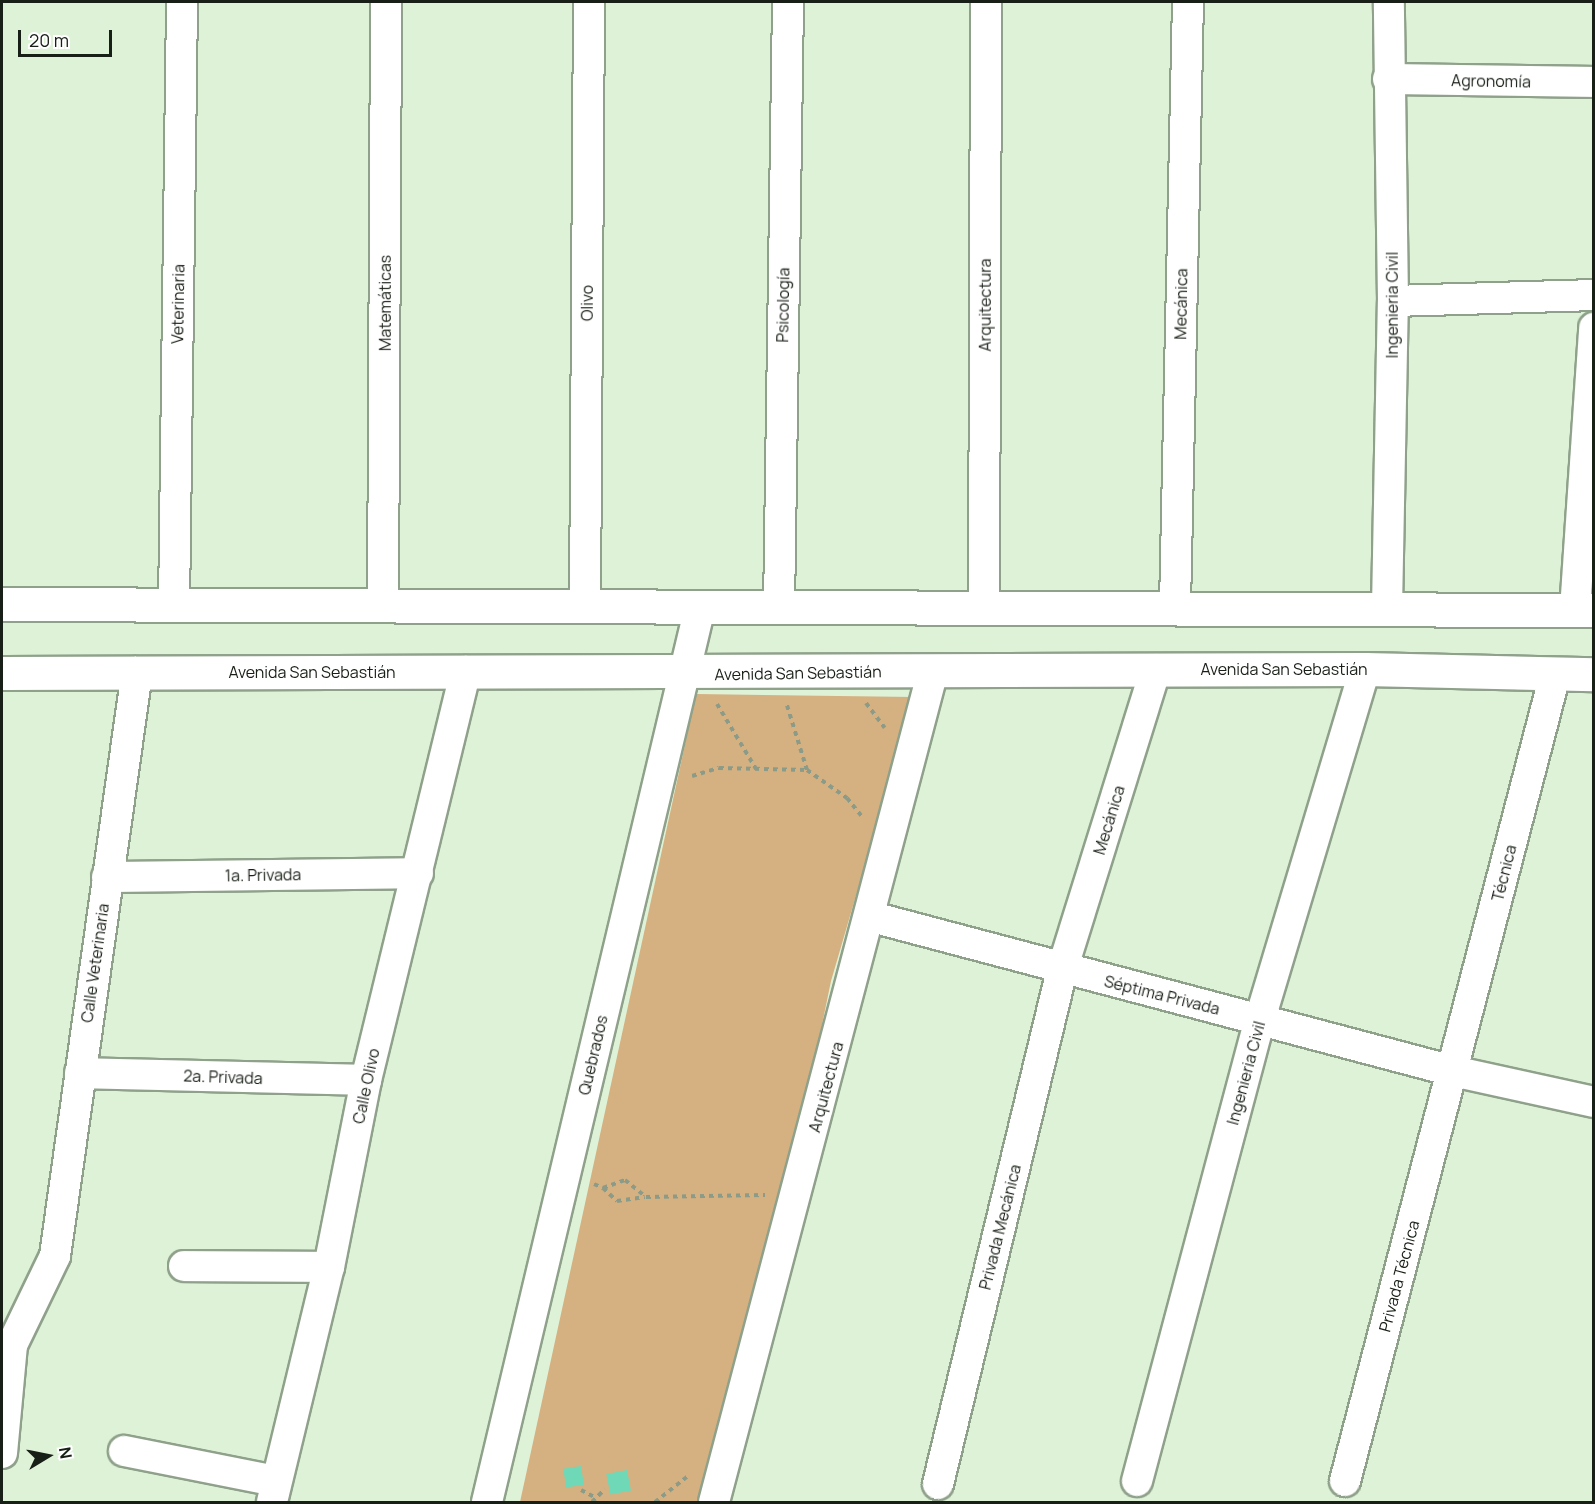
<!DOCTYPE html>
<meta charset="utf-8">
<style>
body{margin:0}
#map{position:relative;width:1595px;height:1504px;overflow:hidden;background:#def2d8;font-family:Manrope,sans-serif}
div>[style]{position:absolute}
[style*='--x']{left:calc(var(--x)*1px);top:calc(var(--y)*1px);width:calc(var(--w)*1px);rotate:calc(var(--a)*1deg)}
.green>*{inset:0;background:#d5b080}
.building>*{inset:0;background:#6fd8b7;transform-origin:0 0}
.path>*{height:4px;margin-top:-2px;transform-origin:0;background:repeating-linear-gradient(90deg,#8c9b88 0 4.5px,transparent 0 9px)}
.roads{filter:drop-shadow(2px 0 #8fa18a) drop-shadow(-2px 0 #8fa18a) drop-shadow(0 2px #8fa18a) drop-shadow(0 -2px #8fa18a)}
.street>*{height:30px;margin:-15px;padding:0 15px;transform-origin:15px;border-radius:15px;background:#fff}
.secondary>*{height:33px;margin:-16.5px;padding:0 16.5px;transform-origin:16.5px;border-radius:16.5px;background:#fff}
span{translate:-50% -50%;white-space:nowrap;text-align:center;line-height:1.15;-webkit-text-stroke:4.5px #fff;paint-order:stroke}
.street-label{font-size:16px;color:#181f16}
.frame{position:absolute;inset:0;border:3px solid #181f16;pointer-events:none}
.north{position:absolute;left:18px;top:1426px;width:60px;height:60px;-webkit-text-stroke:4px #fff;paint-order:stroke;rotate:80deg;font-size:16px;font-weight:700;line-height:24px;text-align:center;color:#181f16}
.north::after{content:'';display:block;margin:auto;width:21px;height:27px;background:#181f16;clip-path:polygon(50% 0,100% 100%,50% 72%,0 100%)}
.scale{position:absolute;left:18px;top:30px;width:94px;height:27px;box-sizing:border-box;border:3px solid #181f16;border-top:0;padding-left:8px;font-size:18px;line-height:21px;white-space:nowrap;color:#181f16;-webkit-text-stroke:4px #fff;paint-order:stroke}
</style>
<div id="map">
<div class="green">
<i style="clip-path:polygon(696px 694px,914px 697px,831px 981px,786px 1199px,698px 1502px,520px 1502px)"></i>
</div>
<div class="building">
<i style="left:581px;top:1466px;width:19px;height:18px;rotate:81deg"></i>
<i style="left:627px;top:1470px;width:21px;height:21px;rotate:79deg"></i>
</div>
<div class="path">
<i style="--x:866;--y:703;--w:31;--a:53"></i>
<i style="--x:717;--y:704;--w:76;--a:59"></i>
<i style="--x:807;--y:770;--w:49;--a:35"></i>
<i style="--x:847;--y:798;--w:26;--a:51"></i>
<i style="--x:692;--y:776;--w:28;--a:-17"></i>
<i style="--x:719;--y:768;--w:88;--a:1.3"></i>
<i style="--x:807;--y:770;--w:71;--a:-107.2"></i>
<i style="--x:594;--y:1184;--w:10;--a:24"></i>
<i style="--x:603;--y:1188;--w:23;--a:-20"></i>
<i style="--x:625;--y:1180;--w:27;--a:39"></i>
<i style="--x:646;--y:1197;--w:119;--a:-1"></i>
<i style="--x:603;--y:1188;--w:19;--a:43"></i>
<i style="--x:617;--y:1201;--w:28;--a:-8"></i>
<i style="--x:581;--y:1490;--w:15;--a:28"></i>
<i style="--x:592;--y:1502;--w:18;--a:-45"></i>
<i style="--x:655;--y:1502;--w:42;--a:-38.2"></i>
</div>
<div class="roads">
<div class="street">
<i style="--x:1388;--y:79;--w:206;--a:0.8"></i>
<i style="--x:1393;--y:301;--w:201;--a:-1.7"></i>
<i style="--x:383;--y:604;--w:602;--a:-89.71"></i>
<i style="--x:585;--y:605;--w:603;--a:-89.62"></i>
<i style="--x:174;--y:606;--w:604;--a:-89.24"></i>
<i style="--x:1175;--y:606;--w:604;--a:-88.77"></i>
<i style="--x:1387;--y:608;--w:307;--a:-88.9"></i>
<i style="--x:1393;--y:301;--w:299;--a:-90.8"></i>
<i style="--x:779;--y:609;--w:607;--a:-89.15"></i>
<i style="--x:984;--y:609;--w:607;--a:-89.81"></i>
<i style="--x:1575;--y:610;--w:283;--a:-86.1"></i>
<i style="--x:107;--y:877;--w:311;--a:-0.7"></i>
<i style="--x:872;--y:917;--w:601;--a:14.85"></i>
<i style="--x:1453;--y:1071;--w:144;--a:12.4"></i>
<i style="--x:80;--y:1073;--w:286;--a:1.4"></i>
<i style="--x:184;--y:1266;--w:145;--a:0.4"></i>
<i style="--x:124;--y:1451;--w:155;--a:11.2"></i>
<i style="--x:2;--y:1453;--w:108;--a:-84.7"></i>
<i style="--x:12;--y:1345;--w:99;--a:-64.2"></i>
<i style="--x:55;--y:1256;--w:590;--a:-82.01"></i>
<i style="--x:1137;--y:1481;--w:478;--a:-75.1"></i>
<i style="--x:1260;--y:1019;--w:365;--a:-73.3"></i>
<i style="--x:1345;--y:1481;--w:833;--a:-75.4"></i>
<i style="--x:938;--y:1484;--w:529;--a:-76.44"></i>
<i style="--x:1062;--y:970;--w:315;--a:-72.7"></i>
<i style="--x:272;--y:1502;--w:242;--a:-76.4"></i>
<i style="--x:329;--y:1267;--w:191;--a:-78.8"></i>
<i style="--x:366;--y:1080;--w:421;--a:-76.3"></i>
<i style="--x:487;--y:1502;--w:920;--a:-76.61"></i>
<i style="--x:714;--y:1502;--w:859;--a:-75.24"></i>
</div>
<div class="secondary">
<i style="--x:2;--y:604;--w:1592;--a:0.22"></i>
<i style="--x:2;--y:673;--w:1363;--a:-0.17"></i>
<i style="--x:1365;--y:669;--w:229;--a:1.3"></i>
</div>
</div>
<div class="street-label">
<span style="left:1491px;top:81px;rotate:1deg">Agronomía</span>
<span style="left:385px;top:303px;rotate:-90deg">Matemáticas</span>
<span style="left:587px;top:303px;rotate:-90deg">Olivo</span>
<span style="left:178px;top:304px;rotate:-89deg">Veterinaria</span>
<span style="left:1181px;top:304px;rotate:-89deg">Mecánica</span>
<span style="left:783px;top:305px;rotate:-89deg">Psicología</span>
<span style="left:985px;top:305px;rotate:-90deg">Arquitectura</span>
<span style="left:1392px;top:305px;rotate:-90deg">Ingenieria Civil</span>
<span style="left:1284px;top:669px">Avenida San Sebastián</span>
<span style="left:312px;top:672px">Avenida San Sebastián</span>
<span style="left:798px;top:673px;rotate:-1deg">Avenida San Sebastián</span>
<span style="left:1109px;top:820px;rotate:-73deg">Mecánica</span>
<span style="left:1504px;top:873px;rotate:-76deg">Técnica</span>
<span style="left:263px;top:875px;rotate:-1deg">1a. Privada</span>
<span style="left:95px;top:963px;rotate:-82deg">Calle Veterinaria</span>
<span style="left:1162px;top:995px;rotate:14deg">Séptima Privada</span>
<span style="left:593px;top:1055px;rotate:-77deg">Quebrados</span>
<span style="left:1246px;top:1073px;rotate:-75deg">Ingenieria Civil</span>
<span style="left:223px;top:1077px;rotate:2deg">2a. Privada</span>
<span style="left:366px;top:1086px;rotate:-78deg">Calle Olivo</span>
<span style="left:826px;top:1087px;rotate:-75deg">Arquitectura</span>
<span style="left:1000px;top:1227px;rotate:-76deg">Privada Mecánica</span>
<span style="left:1399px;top:1276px;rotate:-75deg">Privada Técnica</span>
</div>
<div class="frame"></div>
<div class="north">N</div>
<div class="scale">20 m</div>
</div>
